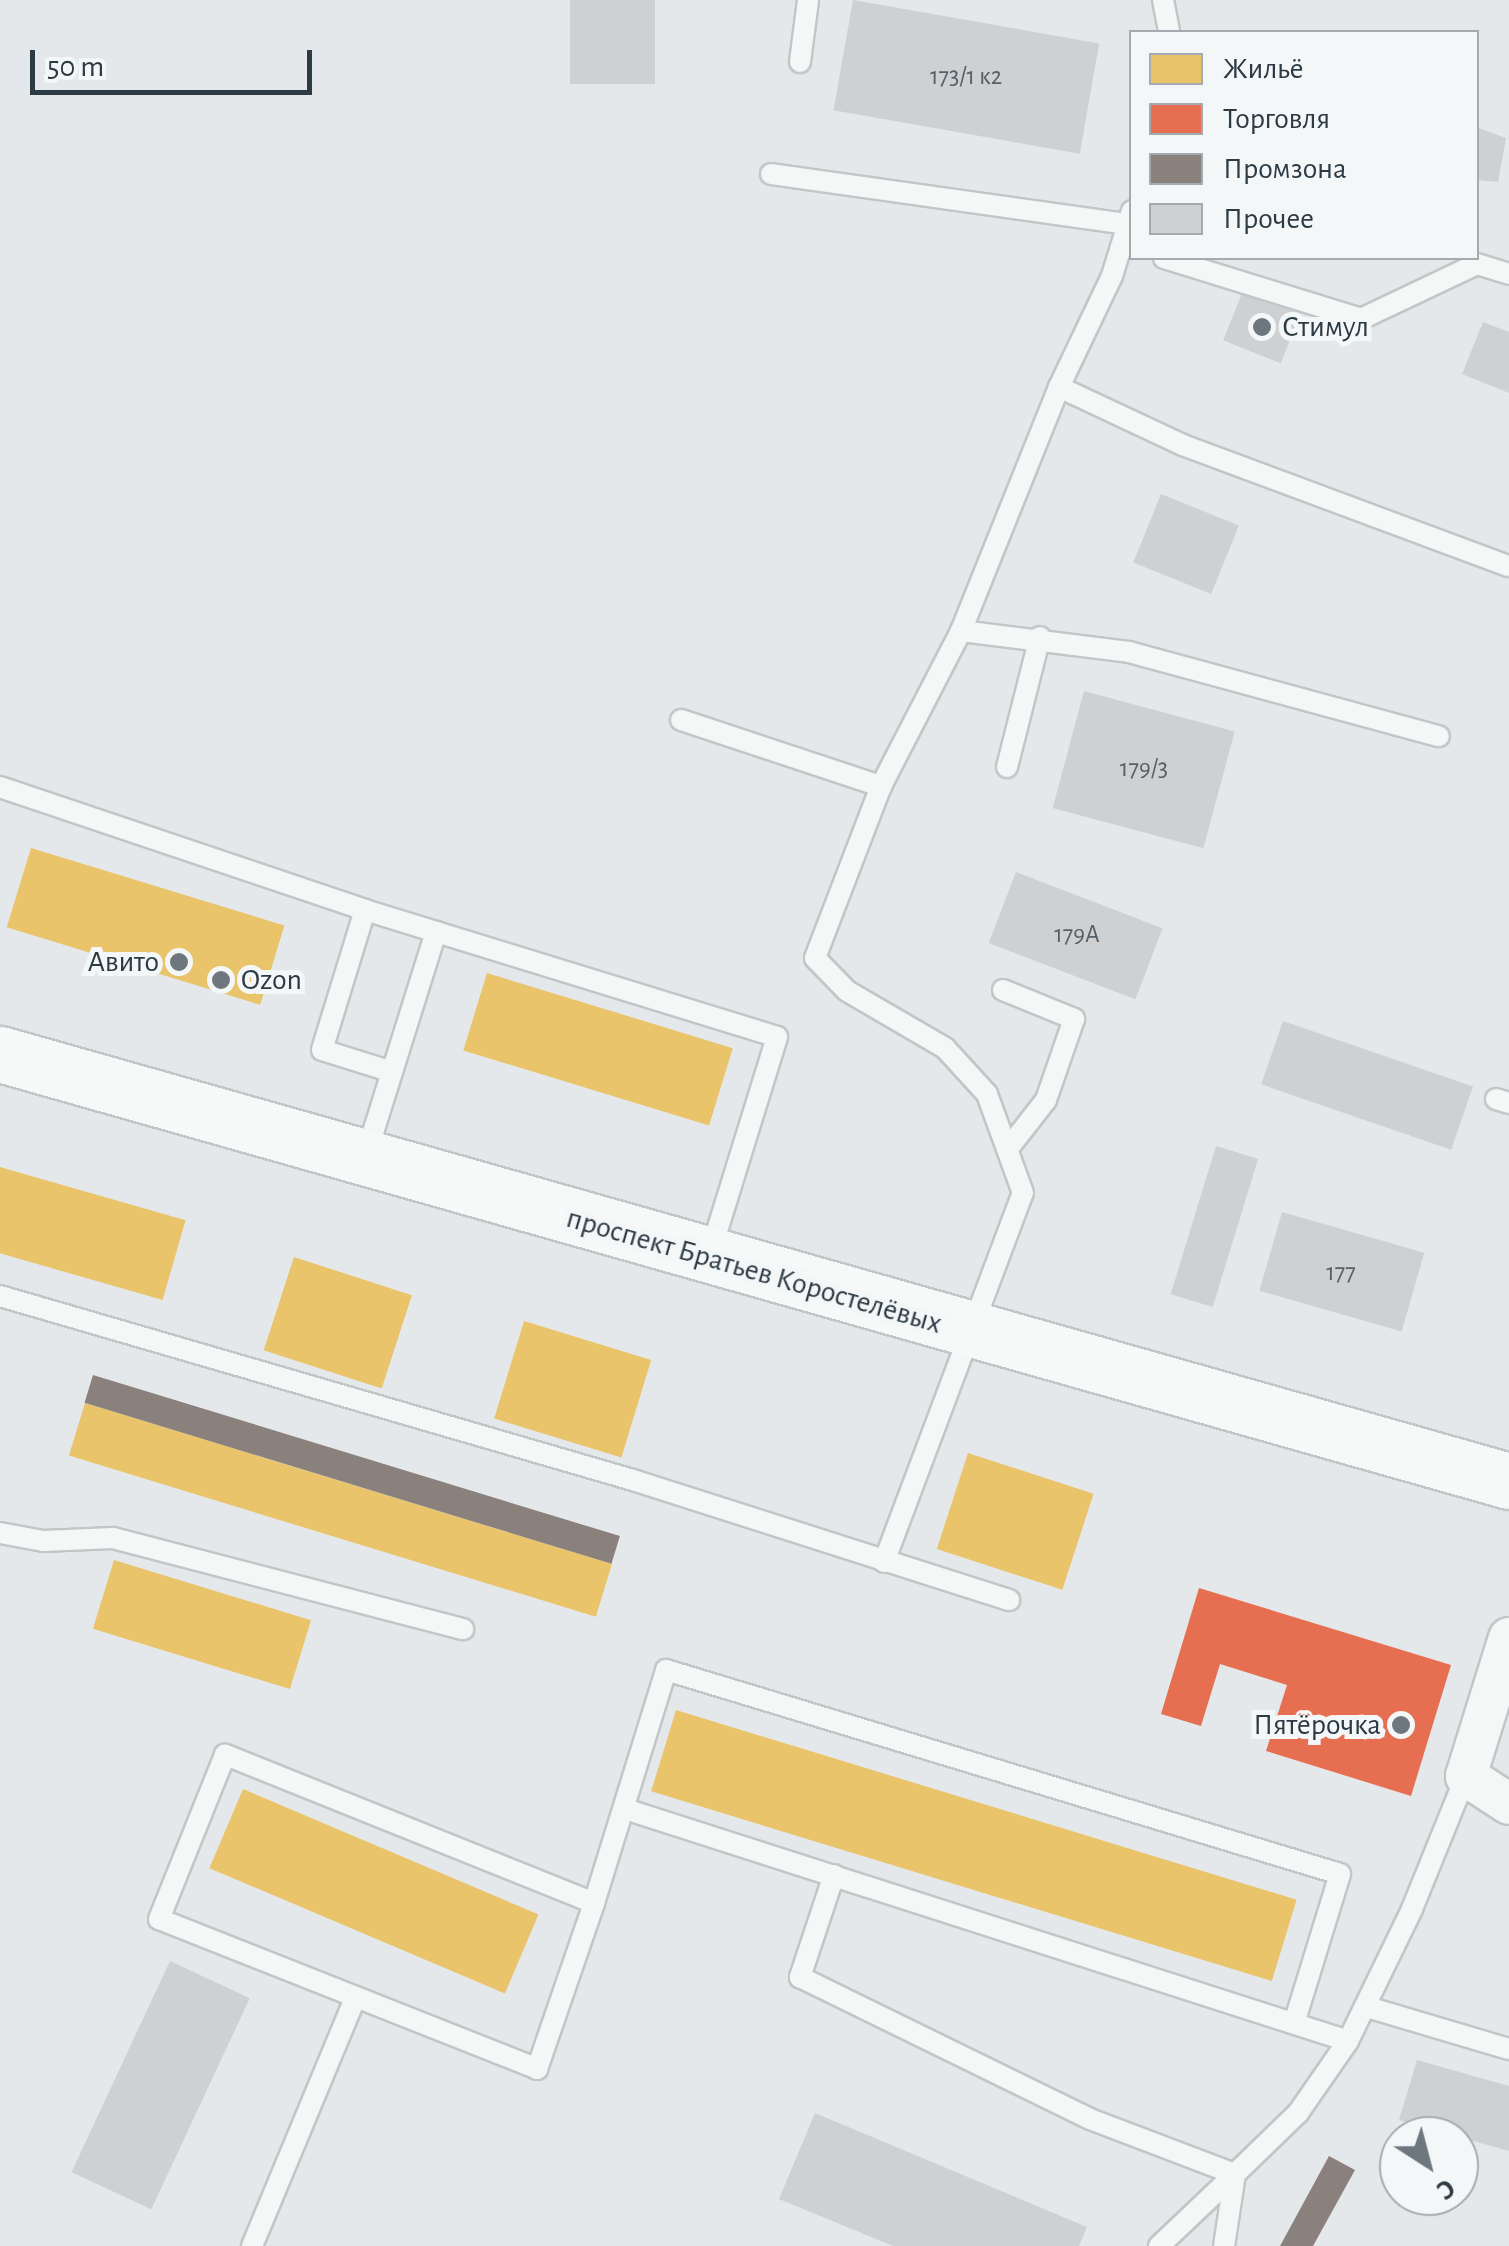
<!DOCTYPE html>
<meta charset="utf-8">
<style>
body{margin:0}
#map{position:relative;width:1509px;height:2246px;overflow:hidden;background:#e5e8ea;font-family:"Alegreya Sans",sans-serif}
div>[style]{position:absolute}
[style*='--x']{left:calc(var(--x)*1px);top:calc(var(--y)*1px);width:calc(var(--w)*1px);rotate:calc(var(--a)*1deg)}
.homes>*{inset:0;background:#e9c46a;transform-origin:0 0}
.shops>*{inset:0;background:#e76f51}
.industry>*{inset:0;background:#8a817c;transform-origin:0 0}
.building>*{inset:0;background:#ced0d2;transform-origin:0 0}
.roads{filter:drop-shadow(2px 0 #c3c6c8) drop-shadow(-2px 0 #c3c6c8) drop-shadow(0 2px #c3c6c8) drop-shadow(0 -2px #c3c6c8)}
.lane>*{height:20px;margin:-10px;padding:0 10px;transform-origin:10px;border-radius:10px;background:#f5f6f6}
.street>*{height:40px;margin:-20px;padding:0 20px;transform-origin:20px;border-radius:20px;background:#f5f6f6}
.primary>*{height:55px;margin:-27.5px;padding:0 27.5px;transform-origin:27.5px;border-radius:27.5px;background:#f7f8f8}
.dots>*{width:28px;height:28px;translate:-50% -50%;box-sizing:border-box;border:5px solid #f4f7f8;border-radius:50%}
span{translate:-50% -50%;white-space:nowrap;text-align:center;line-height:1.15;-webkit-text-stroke:10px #f4f7f8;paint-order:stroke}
.number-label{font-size:25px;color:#556068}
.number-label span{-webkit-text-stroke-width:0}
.poi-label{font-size:30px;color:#2c3a43}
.left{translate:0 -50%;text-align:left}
.right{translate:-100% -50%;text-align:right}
.street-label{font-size:30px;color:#2c3a43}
.legend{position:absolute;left:1129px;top:30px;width:350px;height:230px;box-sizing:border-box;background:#f4f7f8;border:2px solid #a4abb0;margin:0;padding:12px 18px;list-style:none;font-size:30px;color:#2c3a43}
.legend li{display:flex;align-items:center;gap:20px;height:50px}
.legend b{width:50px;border:2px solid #a4abb0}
.north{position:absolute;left:1379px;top:2116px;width:100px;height:100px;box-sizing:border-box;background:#f4f7f8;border:2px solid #a4abb0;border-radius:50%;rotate:144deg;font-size:28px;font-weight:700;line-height:40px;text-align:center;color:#2c3a43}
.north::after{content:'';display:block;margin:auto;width:35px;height:45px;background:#6d777d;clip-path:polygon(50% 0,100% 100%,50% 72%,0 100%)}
.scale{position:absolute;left:30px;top:50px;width:282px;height:45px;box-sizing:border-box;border:5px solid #2c3a43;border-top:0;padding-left:12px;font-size:30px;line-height:35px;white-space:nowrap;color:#2c3a43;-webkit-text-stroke:8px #f4f7f8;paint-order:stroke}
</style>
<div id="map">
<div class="homes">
<i style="left:31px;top:848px;width:265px;height:83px;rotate:17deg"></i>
<i style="left:487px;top:973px;width:257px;height:81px;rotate:17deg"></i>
<i style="left:0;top:1167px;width:193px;height:83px;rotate:16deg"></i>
<i style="left:294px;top:1257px;width:124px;height:98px;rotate:18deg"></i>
<i style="left:524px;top:1321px;width:133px;height:102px;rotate:17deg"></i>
<i style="left:85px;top:1403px;width:551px;height:55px;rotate:17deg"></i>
<i style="left:968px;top:1453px;width:132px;height:101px;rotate:18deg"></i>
<i style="left:114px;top:1560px;width:206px;height:72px;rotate:17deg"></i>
<i style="left:676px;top:1710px;width:649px;height:85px;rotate:17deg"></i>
<i style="left:243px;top:1789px;width:321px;height:86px;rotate:23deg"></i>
</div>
<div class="shops">
<i style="clip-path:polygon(1199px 1588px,1451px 1665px,1411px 1796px,1266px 1751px,1287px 1685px,1220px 1664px,1201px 1726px,1161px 1714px)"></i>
</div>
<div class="industry">
<i style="left:93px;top:1375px;width:551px;height:29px;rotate:17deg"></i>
<i style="clip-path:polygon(1329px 2156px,1355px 2170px,1313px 2246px,1280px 2246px)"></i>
</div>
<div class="building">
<i style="left:570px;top:0;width:85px;height:84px"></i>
<i style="left:853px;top:0;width:250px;height:112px;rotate:10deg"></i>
<i style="clip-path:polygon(1476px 127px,1506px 138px,1498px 182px,1476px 180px)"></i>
<i style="left:1243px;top:291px;width:62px;height:53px;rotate:22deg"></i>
<i style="clip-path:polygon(1483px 322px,1509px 332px,1509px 393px,1462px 374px)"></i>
<i style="left:1161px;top:494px;width:84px;height:74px;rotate:22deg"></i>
<i style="left:1084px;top:691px;width:156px;height:121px;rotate:15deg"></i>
<i style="left:1016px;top:872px;width:157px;height:76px;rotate:21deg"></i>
<i style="left:1283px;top:1021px;width:201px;height:67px;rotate:19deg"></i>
<i style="left:1216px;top:1146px;width:44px;height:155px;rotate:17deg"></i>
<i style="left:1282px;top:1212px;width:148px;height:82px;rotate:16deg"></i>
<i style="left:170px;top:1961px;width:88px;height:233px;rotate:25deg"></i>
<i style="clip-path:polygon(1417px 2060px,1509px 2086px,1509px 2151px,1399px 2120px)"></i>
<i style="clip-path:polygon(815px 2113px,1087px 2227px,1079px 2246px,893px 2246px,779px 2199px)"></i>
</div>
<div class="roads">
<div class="lane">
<i style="--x:1163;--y:0;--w:33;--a:79"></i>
<i style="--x:800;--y:62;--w:63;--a:-82.6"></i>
<i style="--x:771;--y:174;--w:359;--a:8"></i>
<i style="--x:1164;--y:258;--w:206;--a:17.2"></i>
<i style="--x:1361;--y:319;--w:128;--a:-25.4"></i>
<i style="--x:1477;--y:264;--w:34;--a:17"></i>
<i style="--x:1059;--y:387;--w:137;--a:25.1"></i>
<i style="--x:1183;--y:445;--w:348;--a:20.4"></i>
<i style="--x:961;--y:631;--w:169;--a:7.1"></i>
<i style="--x:1129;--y:652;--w:321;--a:15.2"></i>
<i style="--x:681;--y:720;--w:211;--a:18.3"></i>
<i style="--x:1007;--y:767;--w:134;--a:-75.8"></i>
<i style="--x:0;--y:787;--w:385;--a:18.6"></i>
<i style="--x:365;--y:910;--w:431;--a:17.1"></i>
<i style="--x:777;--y:1037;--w:226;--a:107.2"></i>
<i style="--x:365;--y:910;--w:146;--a:107.1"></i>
<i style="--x:322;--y:1050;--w:73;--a:17.4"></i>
<i style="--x:1003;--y:990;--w:77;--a:22.2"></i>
<i style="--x:1074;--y:1019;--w:86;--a:109.1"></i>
<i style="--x:1046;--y:1100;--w:63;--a:128"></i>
<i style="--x:1496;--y:1099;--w:14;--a:17"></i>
<i style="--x:366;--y:1155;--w:234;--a:-72.6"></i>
<i style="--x:0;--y:1296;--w:659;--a:16.21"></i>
<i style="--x:633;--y:1480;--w:395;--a:17.7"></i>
<i style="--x:0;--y:1533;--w:44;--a:10.5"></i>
<i style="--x:43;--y:1541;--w:70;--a:-2.5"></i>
<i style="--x:113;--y:1538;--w:362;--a:14.6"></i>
<i style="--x:884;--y:1562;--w:394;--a:-69.4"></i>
<i style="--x:1023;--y:1193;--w:105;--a:-110"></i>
<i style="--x:987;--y:1094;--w:62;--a:-132.4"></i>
<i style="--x:945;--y:1048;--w:113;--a:-149.8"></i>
<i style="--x:847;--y:991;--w:46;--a:-134.1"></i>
<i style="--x:815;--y:958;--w:184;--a:-69"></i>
<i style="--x:881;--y:786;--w:174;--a:-62.7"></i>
<i style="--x:961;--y:631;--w:263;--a:-68.1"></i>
<i style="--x:1059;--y:387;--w:123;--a:-64.5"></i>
<i style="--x:1112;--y:276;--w:68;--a:-72.9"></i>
<i style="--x:625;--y:1809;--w:759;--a:17.79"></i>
<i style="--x:834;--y:1875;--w:108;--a:108.4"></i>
<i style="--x:800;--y:1977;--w:323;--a:26.1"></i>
<i style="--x:1090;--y:2119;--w:155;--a:20.8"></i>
<i style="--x:1235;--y:2174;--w:105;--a:136.5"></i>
<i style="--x:594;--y:1903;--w:398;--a:-158.1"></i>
<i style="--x:225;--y:1755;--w:177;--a:111.9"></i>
<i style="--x:159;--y:1919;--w:407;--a:21.6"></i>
<i style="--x:537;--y:2069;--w:176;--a:-71"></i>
<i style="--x:594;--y:1903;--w:244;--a:-72.8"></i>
<i style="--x:666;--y:1670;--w:704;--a:16.84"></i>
<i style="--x:1340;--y:1874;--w:153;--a:107.1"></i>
<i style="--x:1367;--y:2007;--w:148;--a:16.5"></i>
<i style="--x:252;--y:2246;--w:269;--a:-67.4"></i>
<i style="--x:1224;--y:2246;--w:73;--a:-81.3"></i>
<i style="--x:1235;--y:2174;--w:88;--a:-44.1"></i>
<i style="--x:1298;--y:2113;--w:88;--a:-55.2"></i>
<i style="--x:1348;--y:2041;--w:147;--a:-64.1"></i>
<i style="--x:1412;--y:1909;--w:144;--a:-67.9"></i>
</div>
<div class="street">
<i style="--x:1509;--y:1638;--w:145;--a:107.3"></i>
<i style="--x:1466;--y:1776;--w:51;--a:33.1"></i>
</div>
<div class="primary">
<i style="--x:0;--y:1054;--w:1568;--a:15.8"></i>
</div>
</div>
<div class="dots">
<i style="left:1262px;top:327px;background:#6d777d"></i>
<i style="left:179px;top:962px;background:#6d777d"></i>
<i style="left:221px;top:980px;background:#6d777d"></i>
<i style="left:1401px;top:1725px;background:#6d777d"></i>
</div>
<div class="number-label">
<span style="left:966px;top:77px">173/1 к2</span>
<span style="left:1144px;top:769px">179/3</span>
<span style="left:1077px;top:935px">179А</span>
<span style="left:1341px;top:1273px">177</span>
</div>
<div class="poi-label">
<span class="left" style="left:1282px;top:327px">Стимул</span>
<span class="right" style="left:159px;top:962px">Авито</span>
<span class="left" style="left:241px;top:980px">Ozon</span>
<span class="right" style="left:1381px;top:1725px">Пятёрочка</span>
</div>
<div class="street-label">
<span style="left:754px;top:1271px;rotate:16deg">проспект Братьев Коростелёвых</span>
</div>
<ul class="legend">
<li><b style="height:28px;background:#e9c46a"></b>Жильё</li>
<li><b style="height:28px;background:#e76f51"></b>Торговля</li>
<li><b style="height:28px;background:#8a817c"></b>Промзона</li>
<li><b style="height:28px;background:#ced0d2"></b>Прочее</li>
</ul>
<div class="north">С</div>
<div class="scale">50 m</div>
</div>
